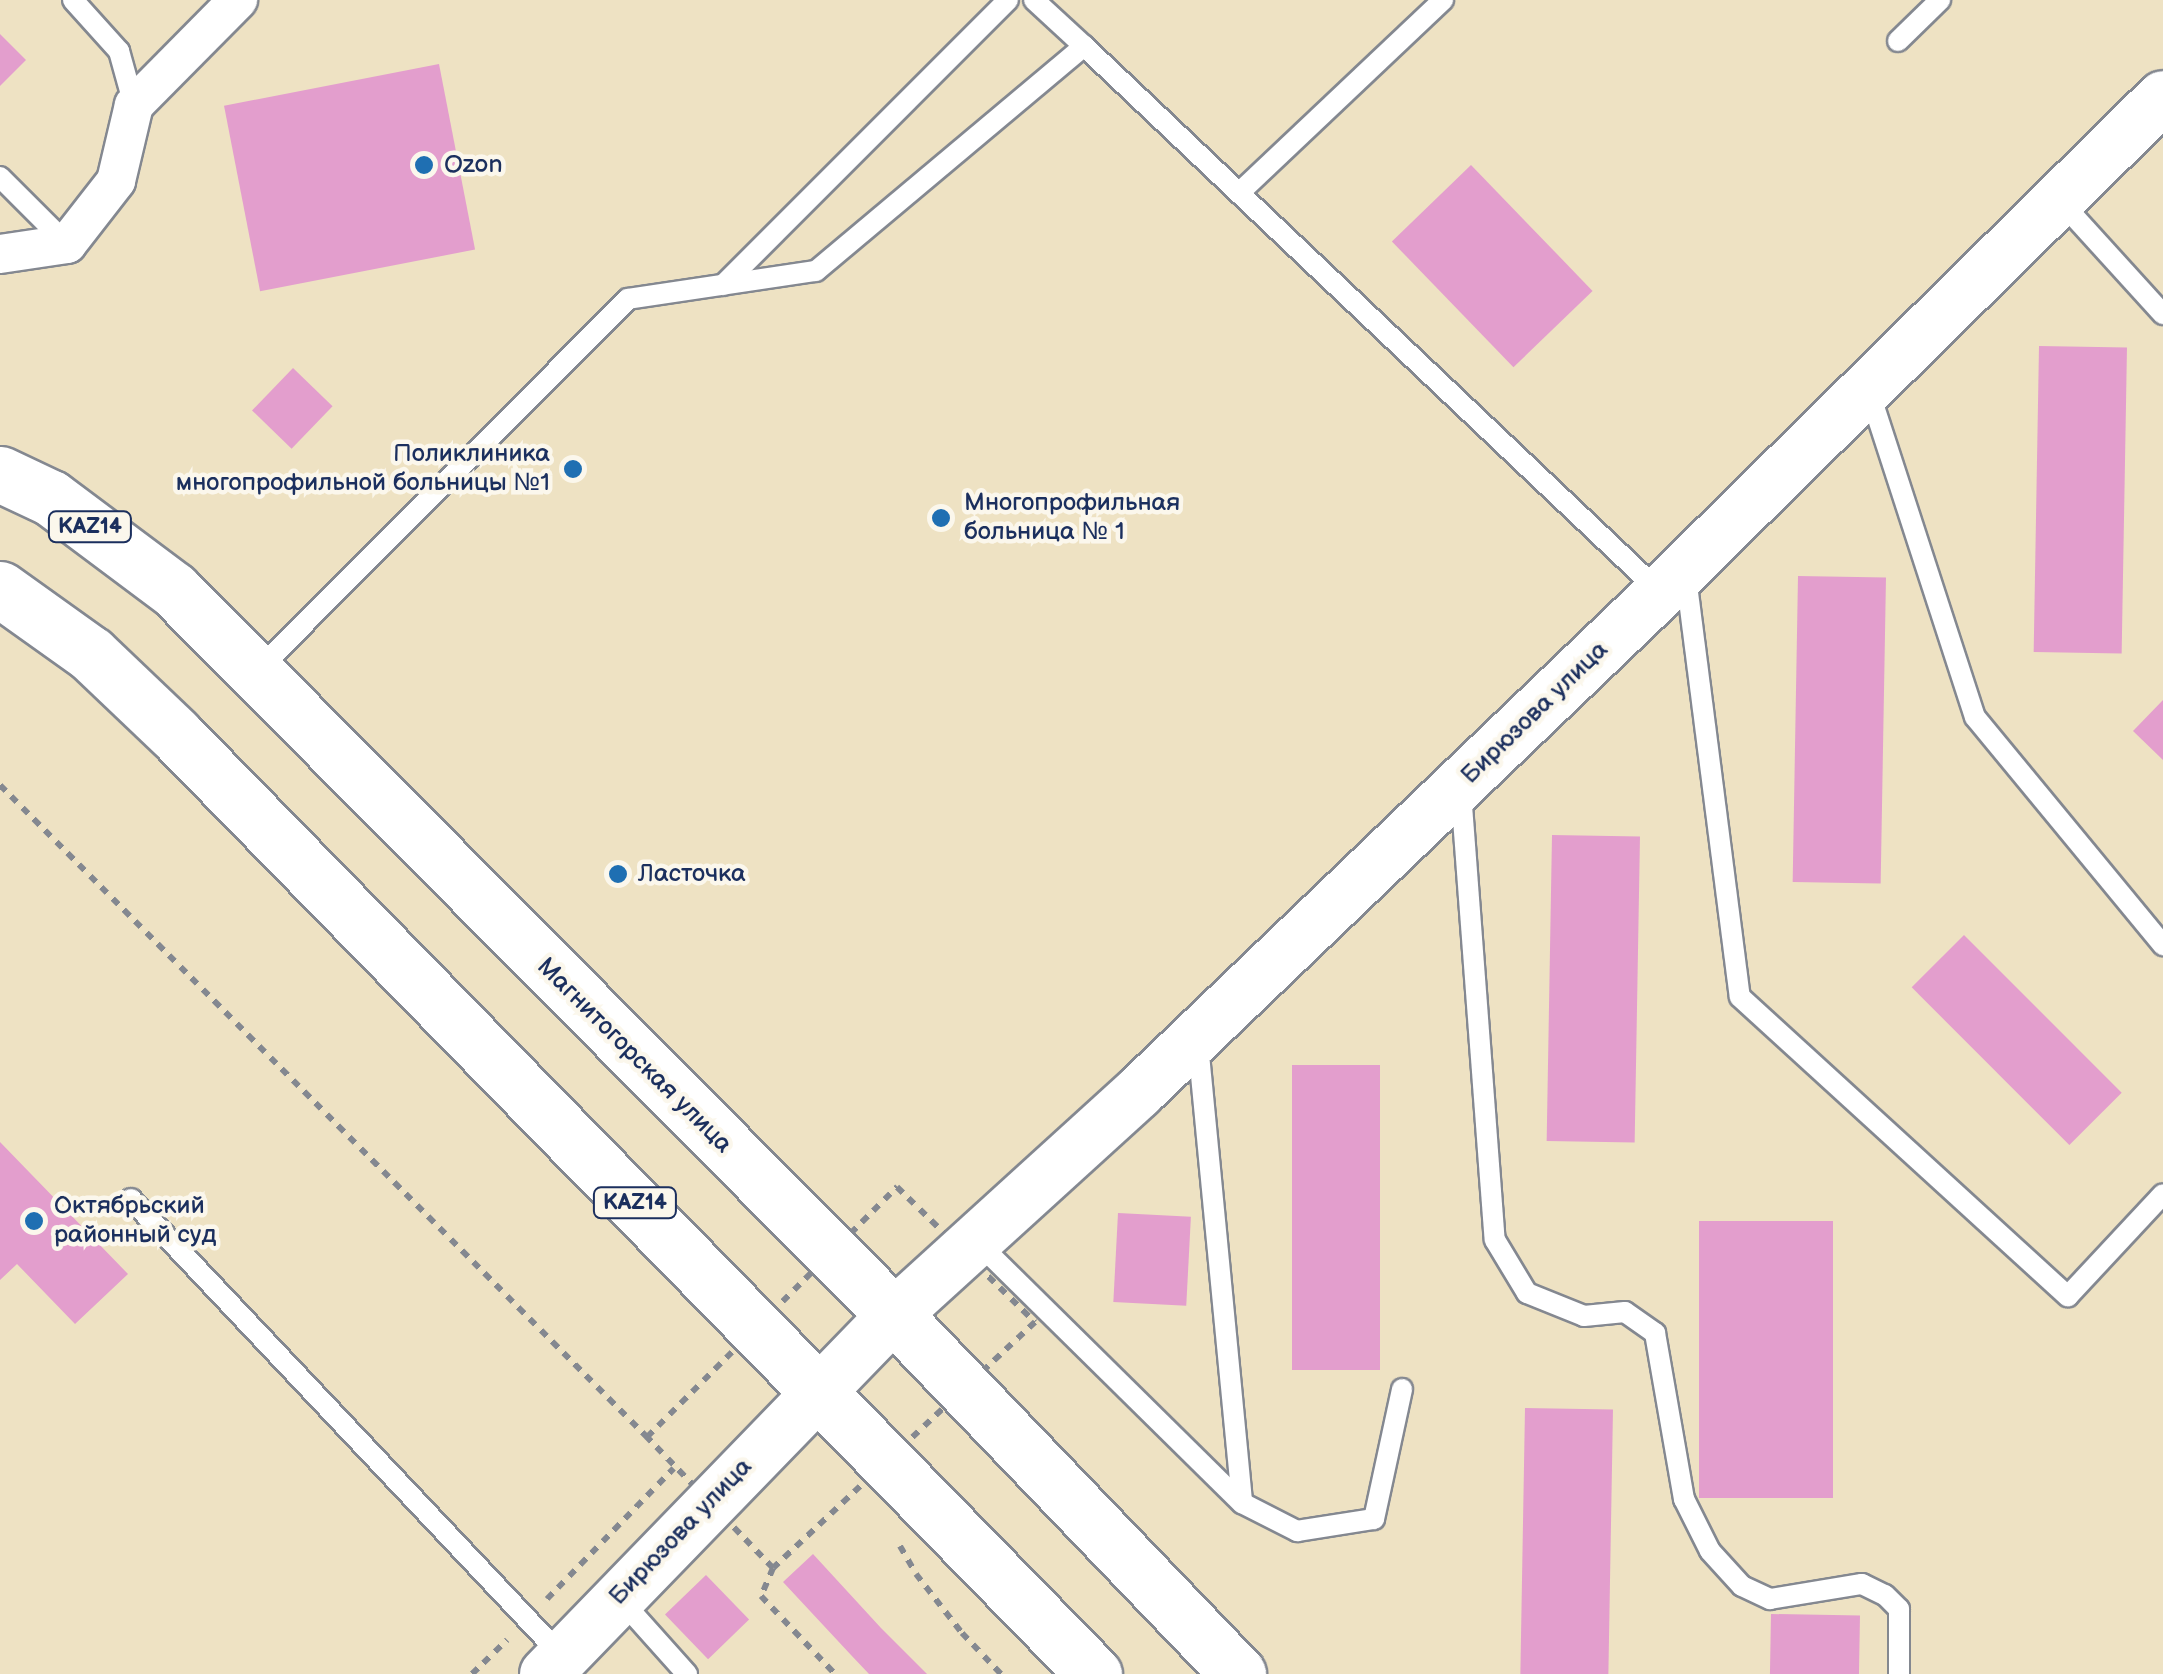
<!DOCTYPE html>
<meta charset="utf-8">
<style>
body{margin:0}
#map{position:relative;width:2163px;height:1674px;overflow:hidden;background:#eee2c3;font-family:"Balsamiq Sans",sans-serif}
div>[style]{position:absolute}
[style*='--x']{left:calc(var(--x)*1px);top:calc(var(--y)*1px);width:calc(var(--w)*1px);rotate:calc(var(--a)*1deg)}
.building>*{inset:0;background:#e39ecd;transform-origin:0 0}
.path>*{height:6px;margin-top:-3px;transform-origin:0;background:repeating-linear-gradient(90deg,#848890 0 8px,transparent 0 16px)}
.roads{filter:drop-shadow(2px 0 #848890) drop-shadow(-2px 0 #848890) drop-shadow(0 2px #848890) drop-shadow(0 -2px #848890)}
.lane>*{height:20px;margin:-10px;padding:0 10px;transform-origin:10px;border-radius:10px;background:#fff}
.street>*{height:38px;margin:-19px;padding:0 19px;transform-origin:19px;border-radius:19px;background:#fff}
.secondary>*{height:52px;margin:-26px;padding:0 26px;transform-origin:26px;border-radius:26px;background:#fff}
.primary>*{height:55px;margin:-27.5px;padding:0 27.5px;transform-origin:27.5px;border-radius:27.5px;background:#fff}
.dots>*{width:28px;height:28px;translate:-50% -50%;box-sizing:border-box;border:5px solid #fbf7ec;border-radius:50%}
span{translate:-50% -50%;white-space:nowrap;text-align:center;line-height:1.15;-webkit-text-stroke:9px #fbf7ec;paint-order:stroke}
.shield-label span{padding:2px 8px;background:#fbf7ec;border:2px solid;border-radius:8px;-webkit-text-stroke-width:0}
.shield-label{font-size:22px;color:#1b2f5e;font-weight:700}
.poi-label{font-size:25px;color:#1b2f5e}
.left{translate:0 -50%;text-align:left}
.right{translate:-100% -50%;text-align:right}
.street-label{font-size:25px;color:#1b2f5e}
</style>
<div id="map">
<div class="building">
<i style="clip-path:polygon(0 34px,26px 60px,0 86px)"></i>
<i style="left:439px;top:64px;width:189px;height:219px;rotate:79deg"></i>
<i style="left:1471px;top:165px;width:175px;height:110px;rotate:46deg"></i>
<i style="left:2039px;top:346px;width:88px;height:306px;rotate:1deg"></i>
<i style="left:293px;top:368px;width:55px;height:59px;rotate:44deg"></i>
<i style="left:1798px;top:576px;width:88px;height:306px;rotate:1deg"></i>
<i style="clip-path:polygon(2163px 700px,2163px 760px,2133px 731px)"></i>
<i style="left:1552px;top:835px;width:88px;height:306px;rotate:1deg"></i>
<i style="left:1964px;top:935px;width:223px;height:74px;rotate:45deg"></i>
<i style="left:1292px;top:1065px;width:88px;height:305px"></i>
<i style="clip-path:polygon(0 1142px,128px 1274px,75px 1324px,17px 1264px,0 1280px)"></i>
<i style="left:1118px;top:1213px;width:73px;height:89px;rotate:3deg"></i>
<i style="left:1833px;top:1221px;width:277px;height:134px;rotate:90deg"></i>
<i style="left:1525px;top:1408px;width:88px;height:266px;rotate:1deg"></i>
<i style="clip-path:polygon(813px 1554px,881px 1628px,927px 1674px,869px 1674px,851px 1655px,783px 1582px)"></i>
<i style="left:706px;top:1575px;width:62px;height:57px;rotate:46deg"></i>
<i style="left:1771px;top:1614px;width:89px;height:60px;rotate:1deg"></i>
</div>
<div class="path">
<i style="--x:0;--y:785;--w:919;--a:45.22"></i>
<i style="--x:897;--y:1187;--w:193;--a:44.4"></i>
<i style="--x:1035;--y:1322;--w:359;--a:136.8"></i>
<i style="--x:773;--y:1568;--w:182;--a:-133.9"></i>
<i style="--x:647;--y:1437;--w:354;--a:-45"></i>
<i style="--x:900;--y:1546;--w:32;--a:60"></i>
<i style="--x:916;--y:1574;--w:75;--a:52.1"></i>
<i style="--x:962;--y:1633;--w:57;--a:46.4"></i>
<i style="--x:773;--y:1568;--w:30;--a:113"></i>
<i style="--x:761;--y:1596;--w:108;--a:46.5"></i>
<i style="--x:547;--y:1599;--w:182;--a:-45.9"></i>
<i style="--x:472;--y:1674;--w:49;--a:-44.2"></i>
</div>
<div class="roads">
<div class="lane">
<i style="--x:73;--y:0;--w:69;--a:48"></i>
<i style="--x:119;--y:51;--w:56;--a:74.5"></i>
<i style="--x:1034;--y:0;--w:68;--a:42.6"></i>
<i style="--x:1898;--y:41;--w:59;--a:-44.3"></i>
<i style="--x:0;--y:177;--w:95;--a:45"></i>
<i style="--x:1239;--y:193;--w:281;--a:-43.4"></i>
<i style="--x:2060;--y:201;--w:153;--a:47.7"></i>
<i style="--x:723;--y:285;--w:403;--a:-45"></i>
<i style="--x:1869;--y:391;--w:343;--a:72"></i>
<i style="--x:1975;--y:717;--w:296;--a:50.5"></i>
<i style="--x:1686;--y:577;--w:423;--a:82.7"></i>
<i style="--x:1740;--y:997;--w:444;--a:42.4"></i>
<i style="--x:2068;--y:1296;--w:139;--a:-47"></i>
<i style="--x:258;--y:670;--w:524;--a:-45.08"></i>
<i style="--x:628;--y:299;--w:190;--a:-8.5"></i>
<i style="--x:816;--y:271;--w:350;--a:-40"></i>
<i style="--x:1084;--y:46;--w:792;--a:43.47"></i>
<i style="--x:1461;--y:792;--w:449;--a:85.7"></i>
<i style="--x:1495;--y:1240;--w:62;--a:58.9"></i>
<i style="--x:1527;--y:1293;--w:61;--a:22"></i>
<i style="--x:1584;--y:1316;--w:41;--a:-5.6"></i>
<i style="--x:1625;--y:1312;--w:37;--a:35"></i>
<i style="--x:1655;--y:1333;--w:169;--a:80.1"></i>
<i style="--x:1684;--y:1499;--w:58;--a:63.4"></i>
<i style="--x:1710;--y:1551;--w:47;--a:47.6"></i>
<i style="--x:1742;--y:1586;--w:31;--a:25"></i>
<i style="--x:1770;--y:1599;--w:93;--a:-9.3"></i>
<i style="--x:1862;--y:1584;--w:25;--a:26"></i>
<i style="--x:1885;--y:1595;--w:20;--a:45"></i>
<i style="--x:1899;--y:1609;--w:65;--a:90"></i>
<i style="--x:1198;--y:1044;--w:461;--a:84.5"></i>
<i style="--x:1242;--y:1503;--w:62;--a:27"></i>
<i style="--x:1297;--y:1531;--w:78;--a:-8.9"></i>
<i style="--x:1374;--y:1519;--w:133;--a:-77.8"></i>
<i style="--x:131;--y:1199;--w:627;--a:46.68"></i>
<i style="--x:977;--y:1242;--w:372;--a:44.6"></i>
<i style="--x:619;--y:1598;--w:102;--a:48.2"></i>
</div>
<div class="street">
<i style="--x:0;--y:254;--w:68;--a:-8.5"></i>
<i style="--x:67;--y:244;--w:80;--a:-52.1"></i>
<i style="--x:116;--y:181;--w:78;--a:-76.7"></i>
<i style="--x:134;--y:105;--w:148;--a:-45.3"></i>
</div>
<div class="secondary">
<i style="--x:546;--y:1674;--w:500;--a:-45.9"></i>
<i style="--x:894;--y:1315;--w:330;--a:-42.3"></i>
<i style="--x:1138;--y:1093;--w:723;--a:-43.77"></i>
<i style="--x:1660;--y:593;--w:706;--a:-44.6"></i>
</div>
<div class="primary">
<i style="--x:0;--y:474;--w:56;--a:25.2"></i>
<i style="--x:51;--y:498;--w:154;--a:36.8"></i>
<i style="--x:174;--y:590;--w:1022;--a:45.2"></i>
<i style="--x:894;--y:1315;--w:497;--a:46.2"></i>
<i style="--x:0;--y:589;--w:112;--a:35.5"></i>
<i style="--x:91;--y:654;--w:115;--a:43.6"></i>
<i style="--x:174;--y:733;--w:1316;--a:45.65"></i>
</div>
</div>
<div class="dots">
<i style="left:424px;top:165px;background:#1f6fb2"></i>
<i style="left:573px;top:469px;background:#1f6fb2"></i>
<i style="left:941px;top:518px;background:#1f6fb2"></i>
<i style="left:618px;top:874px;background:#1f6fb2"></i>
<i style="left:34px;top:1221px;background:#1f6fb2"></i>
</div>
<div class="shield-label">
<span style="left:90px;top:527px">KAZ14</span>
<span style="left:635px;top:1203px">KAZ14</span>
</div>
<div class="poi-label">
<span class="left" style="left:444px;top:165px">Ozon</span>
<span class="right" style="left:550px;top:469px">Поликлиника<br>многопрофильной больницы №1</span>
<span class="left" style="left:964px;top:518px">Многопрофильная<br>больница № 1</span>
<span class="left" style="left:638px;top:874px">Ласточка</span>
<span class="left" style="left:54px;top:1221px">Октябрьский<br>районный суд</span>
</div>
<div class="street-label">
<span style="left:1535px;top:713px;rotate:-44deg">Бирюзова улица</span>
<span style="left:634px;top:1056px;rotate:45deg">Магнитогорская улица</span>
<span style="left:681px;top:1532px;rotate:-46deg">Бирюзова улица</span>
</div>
</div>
